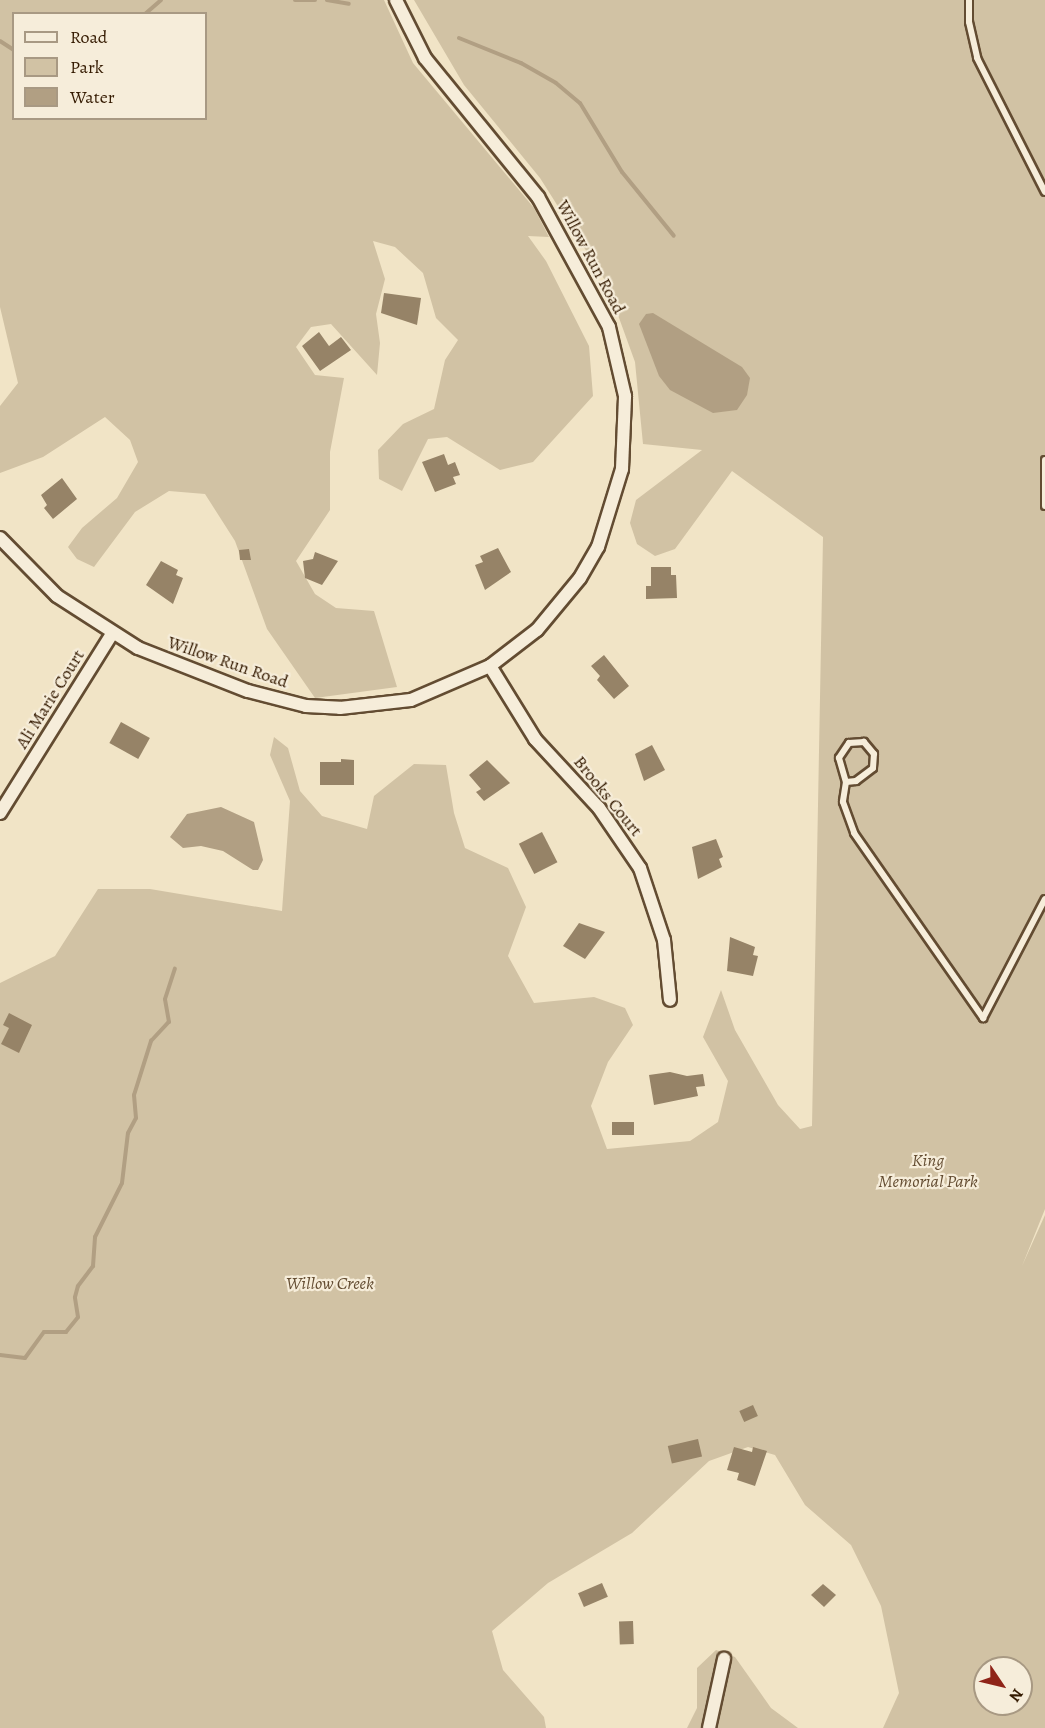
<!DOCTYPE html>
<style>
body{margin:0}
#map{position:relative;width:1045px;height:1728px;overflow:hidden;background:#f1e4c6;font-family:Alegreya,serif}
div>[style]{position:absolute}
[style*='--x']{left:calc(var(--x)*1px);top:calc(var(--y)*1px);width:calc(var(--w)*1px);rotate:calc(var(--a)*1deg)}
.green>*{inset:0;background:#d1c2a4}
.water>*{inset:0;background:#b19f83}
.stream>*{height:4px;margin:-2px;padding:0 2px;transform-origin:2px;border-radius:2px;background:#b19f83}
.building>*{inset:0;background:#968367;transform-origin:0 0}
.roads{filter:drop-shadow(2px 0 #634c32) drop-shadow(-2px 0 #634c32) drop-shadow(0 2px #634c32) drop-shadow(0 -2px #634c32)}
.lane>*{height:6px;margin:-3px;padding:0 3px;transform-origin:3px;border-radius:3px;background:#f6edda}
.street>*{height:12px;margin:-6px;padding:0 6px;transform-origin:6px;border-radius:6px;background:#f6edda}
span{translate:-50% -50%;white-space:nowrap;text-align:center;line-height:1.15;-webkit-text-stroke:4.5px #f6edda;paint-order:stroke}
.street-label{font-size:18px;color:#341a00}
.park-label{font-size:18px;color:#634c31;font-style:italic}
.legend{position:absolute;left:12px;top:12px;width:195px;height:108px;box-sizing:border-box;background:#f6edda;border:2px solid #a89983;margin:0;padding:8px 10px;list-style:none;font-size:18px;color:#341a00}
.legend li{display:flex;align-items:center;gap:12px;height:30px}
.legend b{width:30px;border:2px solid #a89983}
.north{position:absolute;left:973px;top:1656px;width:60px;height:60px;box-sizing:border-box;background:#f6edda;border:2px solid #a89983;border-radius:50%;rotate:125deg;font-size:16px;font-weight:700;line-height:24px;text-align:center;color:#341a00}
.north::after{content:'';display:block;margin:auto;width:21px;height:27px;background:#8f2418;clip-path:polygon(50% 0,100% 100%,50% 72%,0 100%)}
</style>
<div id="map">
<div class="green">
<i style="clip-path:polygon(evenodd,0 0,384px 0,413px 63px,534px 208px,549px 237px,528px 236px,546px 261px,589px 346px,593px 396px,533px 462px,500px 470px,447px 437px,428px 439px,402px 491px,379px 479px,378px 450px,403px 424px,434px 409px,445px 360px,458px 340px,436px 318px,423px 273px,395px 247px,373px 241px,385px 279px,376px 314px,380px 343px,377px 375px,331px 324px,311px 327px,296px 347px,315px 375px,344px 378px,330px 452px,330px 510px,296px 561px,315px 594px,336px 608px,374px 611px,397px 687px,315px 698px,267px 629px,235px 541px,205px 494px,169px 491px,135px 512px,94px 567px,77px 559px,68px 547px,82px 528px,117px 498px,138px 462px,130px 440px,105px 417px,43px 457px,0 473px,0 406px,18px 383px,0 307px,0 0,14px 14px,206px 14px,206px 118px,14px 118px,14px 14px)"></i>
<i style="clip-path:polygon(evenodd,414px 0,1045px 0,1045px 1209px,1022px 1266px,1045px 1215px,1045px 1728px,883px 1728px,899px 1693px,881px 1606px,851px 1545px,805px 1505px,775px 1455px,748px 1447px,709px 1461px,632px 1533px,548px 1583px,492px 1631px,503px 1670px,544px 1717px,546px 1728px,0 1728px,0 983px,55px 956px,98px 889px,150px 889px,282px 911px,290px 801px,270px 755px,274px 737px,288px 748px,300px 791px,322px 816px,367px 829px,374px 796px,414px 764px,446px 765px,454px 813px,465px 848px,508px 868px,526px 907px,508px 956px,534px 1003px,594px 997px,625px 1008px,633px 1025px,608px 1062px,591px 1106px,607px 1149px,690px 1141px,718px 1122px,728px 1081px,703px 1037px,721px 990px,735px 1030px,778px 1105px,800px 1129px,812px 1126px,823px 537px,732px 471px,675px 549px,655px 556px,637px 544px,630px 523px,636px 500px,702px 450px,643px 444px,635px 362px,606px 282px,540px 178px,464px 85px,414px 0,985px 1668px,1021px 1668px,1021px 1704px,985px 1704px,985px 1668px)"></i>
<i style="clip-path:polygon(716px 1650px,735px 1657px,771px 1708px,798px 1728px,687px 1728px,697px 1708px,697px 1668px)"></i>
</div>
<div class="water">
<i style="clip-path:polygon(653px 313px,742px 367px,750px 378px,747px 395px,737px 410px,713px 413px,670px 390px,659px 376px,639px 324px,646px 314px)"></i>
<i style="clip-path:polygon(221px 807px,254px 822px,263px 860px,258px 870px,253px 870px,223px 851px,201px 846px,183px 848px,170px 837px,187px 814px)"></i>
</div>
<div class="stream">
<i style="--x:295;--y:0;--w:20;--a:0"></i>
<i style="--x:327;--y:0;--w:22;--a:10"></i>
<i style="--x:145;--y:14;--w:21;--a:-41"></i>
<i style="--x:459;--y:38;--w:67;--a:22"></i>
<i style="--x:521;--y:63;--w:40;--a:29.7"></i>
<i style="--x:556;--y:83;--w:31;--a:40"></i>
<i style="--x:580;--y:103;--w:81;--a:58.7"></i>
<i style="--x:622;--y:172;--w:82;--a:50.9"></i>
<i style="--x:0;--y:41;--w:17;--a:33"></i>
<i style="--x:0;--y:1355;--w:25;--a:7"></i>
<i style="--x:25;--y:1358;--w:32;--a:-54"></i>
<i style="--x:44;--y:1332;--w:22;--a:0"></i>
<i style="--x:66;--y:1332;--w:19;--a:-51"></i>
<i style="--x:78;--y:1317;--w:20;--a:-99"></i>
<i style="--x:75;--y:1297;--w:11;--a:-75"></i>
<i style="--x:78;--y:1286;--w:25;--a:-53"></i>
<i style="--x:93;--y:1266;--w:29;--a:-86"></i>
<i style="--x:95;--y:1237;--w:60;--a:-63.4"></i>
<i style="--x:122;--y:1183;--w:50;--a:-83.2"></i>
<i style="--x:128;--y:1133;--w:17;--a:-62"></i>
<i style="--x:136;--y:1118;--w:23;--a:-95"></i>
<i style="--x:134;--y:1095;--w:57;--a:-72.5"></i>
<i style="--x:151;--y:1041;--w:26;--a:-47"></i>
<i style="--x:169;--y:1022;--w:23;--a:-100"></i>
<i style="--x:165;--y:999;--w:32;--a:-72"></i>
</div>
<div class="building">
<i style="clip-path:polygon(384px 293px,421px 298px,417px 325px,381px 313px)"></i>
<i style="clip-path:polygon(319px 332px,329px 346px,341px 337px,351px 350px,320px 371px,302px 346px)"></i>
<i style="clip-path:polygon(444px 454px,448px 465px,455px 462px,460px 475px,453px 477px,456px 484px,435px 492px,422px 462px)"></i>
<i style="clip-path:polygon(62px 478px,77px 499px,53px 519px,44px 508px,47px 505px,41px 495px)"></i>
<i style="clip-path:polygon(498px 548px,511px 572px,485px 590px,475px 565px,483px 562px,480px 556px)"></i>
<i style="clip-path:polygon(249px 549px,251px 560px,240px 560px,239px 550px)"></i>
<i style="clip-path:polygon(315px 552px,338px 561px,322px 585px,305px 578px,303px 561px,313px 559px)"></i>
<i style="clip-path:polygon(161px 561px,178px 570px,176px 575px,183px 578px,173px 604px,146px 585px)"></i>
<i style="clip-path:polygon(651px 567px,671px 567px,671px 575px,676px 575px,677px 598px,646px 599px,646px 586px,651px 586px)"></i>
<i style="clip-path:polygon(604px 655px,629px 686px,614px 699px,597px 680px,600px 676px,591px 666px)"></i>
<i style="left:121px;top:722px;width:33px;height:24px;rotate:29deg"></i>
<i style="clip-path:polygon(652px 745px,665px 770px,644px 781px,635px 754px)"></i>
<i style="clip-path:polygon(341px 759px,354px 760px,354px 785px,320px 785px,320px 762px,341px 762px)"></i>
<i style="clip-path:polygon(487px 760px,510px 783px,484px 801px,476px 792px,481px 789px,469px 775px)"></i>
<i style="left:542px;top:832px;width:34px;height:26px;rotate:63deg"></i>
<i style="clip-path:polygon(716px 839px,723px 857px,719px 859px,722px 867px,698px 879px,692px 847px)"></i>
<i style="clip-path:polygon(579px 923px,605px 932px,585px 959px,563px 946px)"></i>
<i style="clip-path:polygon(730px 937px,755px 947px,753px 955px,758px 956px,753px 976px,727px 971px)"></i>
<i style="clip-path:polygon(9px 1013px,32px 1025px,19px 1053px,1px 1044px,9px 1028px,3px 1025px)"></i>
<i style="clip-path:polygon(670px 1072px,687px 1076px,703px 1074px,705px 1086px,696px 1087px,698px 1096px,654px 1105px,649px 1075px)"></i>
<i style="left:612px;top:1122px;width:22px;height:13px"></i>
<i style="left:753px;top:1405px;width:12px;height:15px;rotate:66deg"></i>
<i style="left:698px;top:1439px;width:18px;height:31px;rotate:77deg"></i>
<i style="clip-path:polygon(734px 1447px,752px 1452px,753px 1447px,767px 1451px,755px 1486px,737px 1480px,739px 1473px,727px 1470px)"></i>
<i style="left:602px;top:1583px;width:15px;height:26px;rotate:67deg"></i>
<i style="clip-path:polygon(823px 1584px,836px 1595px,824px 1607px,811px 1595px)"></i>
<i style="left:633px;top:1621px;width:23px;height:14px;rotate:88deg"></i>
</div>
<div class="roads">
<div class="lane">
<i style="--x:969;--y:0;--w:22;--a:90"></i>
<i style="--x:969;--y:22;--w:37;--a:77"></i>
<i style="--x:977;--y:58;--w:150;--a:63.1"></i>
<i style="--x:1045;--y:460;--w:46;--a:90"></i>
<i style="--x:846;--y:782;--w:10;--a:-6"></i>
<i style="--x:856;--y:781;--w:21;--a:-37"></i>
<i style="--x:873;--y:768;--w:14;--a:-86"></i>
<i style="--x:874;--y:754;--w:16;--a:-130"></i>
<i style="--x:864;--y:742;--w:15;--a:176"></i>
<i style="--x:849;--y:743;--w:18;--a:124"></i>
<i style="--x:839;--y:758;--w:25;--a:74"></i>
<i style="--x:846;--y:782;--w:20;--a:99"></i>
<i style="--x:843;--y:802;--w:33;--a:70"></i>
<i style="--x:854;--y:833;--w:226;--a:55.1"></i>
<i style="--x:983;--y:1018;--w:134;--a:-62.5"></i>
</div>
<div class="street">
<i style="--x:0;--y:538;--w:81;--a:45.5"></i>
<i style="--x:57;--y:596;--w:96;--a:32.7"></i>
<i style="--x:138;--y:648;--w:118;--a:21.4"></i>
<i style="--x:248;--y:691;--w:60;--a:14.5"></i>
<i style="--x:306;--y:706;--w:34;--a:3"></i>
<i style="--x:340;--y:708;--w:71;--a:-6.4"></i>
<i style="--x:411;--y:700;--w:86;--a:-23.3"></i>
<i style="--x:490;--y:666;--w:59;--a:-37.5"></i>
<i style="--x:537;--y:630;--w:67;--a:-50.4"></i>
<i style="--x:580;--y:578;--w:36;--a:-60"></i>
<i style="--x:598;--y:547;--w:82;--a:-72.9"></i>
<i style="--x:622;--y:469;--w:73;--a:-87.6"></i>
<i style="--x:625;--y:396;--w:71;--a:-103.1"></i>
<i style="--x:609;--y:327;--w:148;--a:-118.6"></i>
<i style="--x:538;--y:197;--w:179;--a:-129.1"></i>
<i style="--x:425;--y:58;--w:65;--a:-116.6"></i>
<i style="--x:490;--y:666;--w:86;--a:58.3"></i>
<i style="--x:535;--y:739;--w:94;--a:47.2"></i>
<i style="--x:599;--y:808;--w:73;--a:55.7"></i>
<i style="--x:640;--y:868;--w:76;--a:71.6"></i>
<i style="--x:664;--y:940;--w:60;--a:84.3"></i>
<i style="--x:0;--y:813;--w:211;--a:-58"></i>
<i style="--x:709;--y:1728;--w:71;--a:-77.7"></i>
</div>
</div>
<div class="street-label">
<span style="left:591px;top:257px;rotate:62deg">Willow Run Road</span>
<span style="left:228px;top:662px;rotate:19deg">Willow Run Road</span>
<span style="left:50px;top:699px;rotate:-58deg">Ali Marie Court</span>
<span style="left:608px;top:796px;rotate:51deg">Brooks Court</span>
</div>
<div class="park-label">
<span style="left:928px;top:1171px">King<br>Memorial Park</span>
<span style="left:330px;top:1283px">Willow Creek</span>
</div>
<ul class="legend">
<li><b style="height:8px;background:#f6edda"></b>Road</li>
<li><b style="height:16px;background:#d1c2a4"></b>Park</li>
<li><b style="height:16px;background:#b19f83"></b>Water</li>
</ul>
<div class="north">N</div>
</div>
